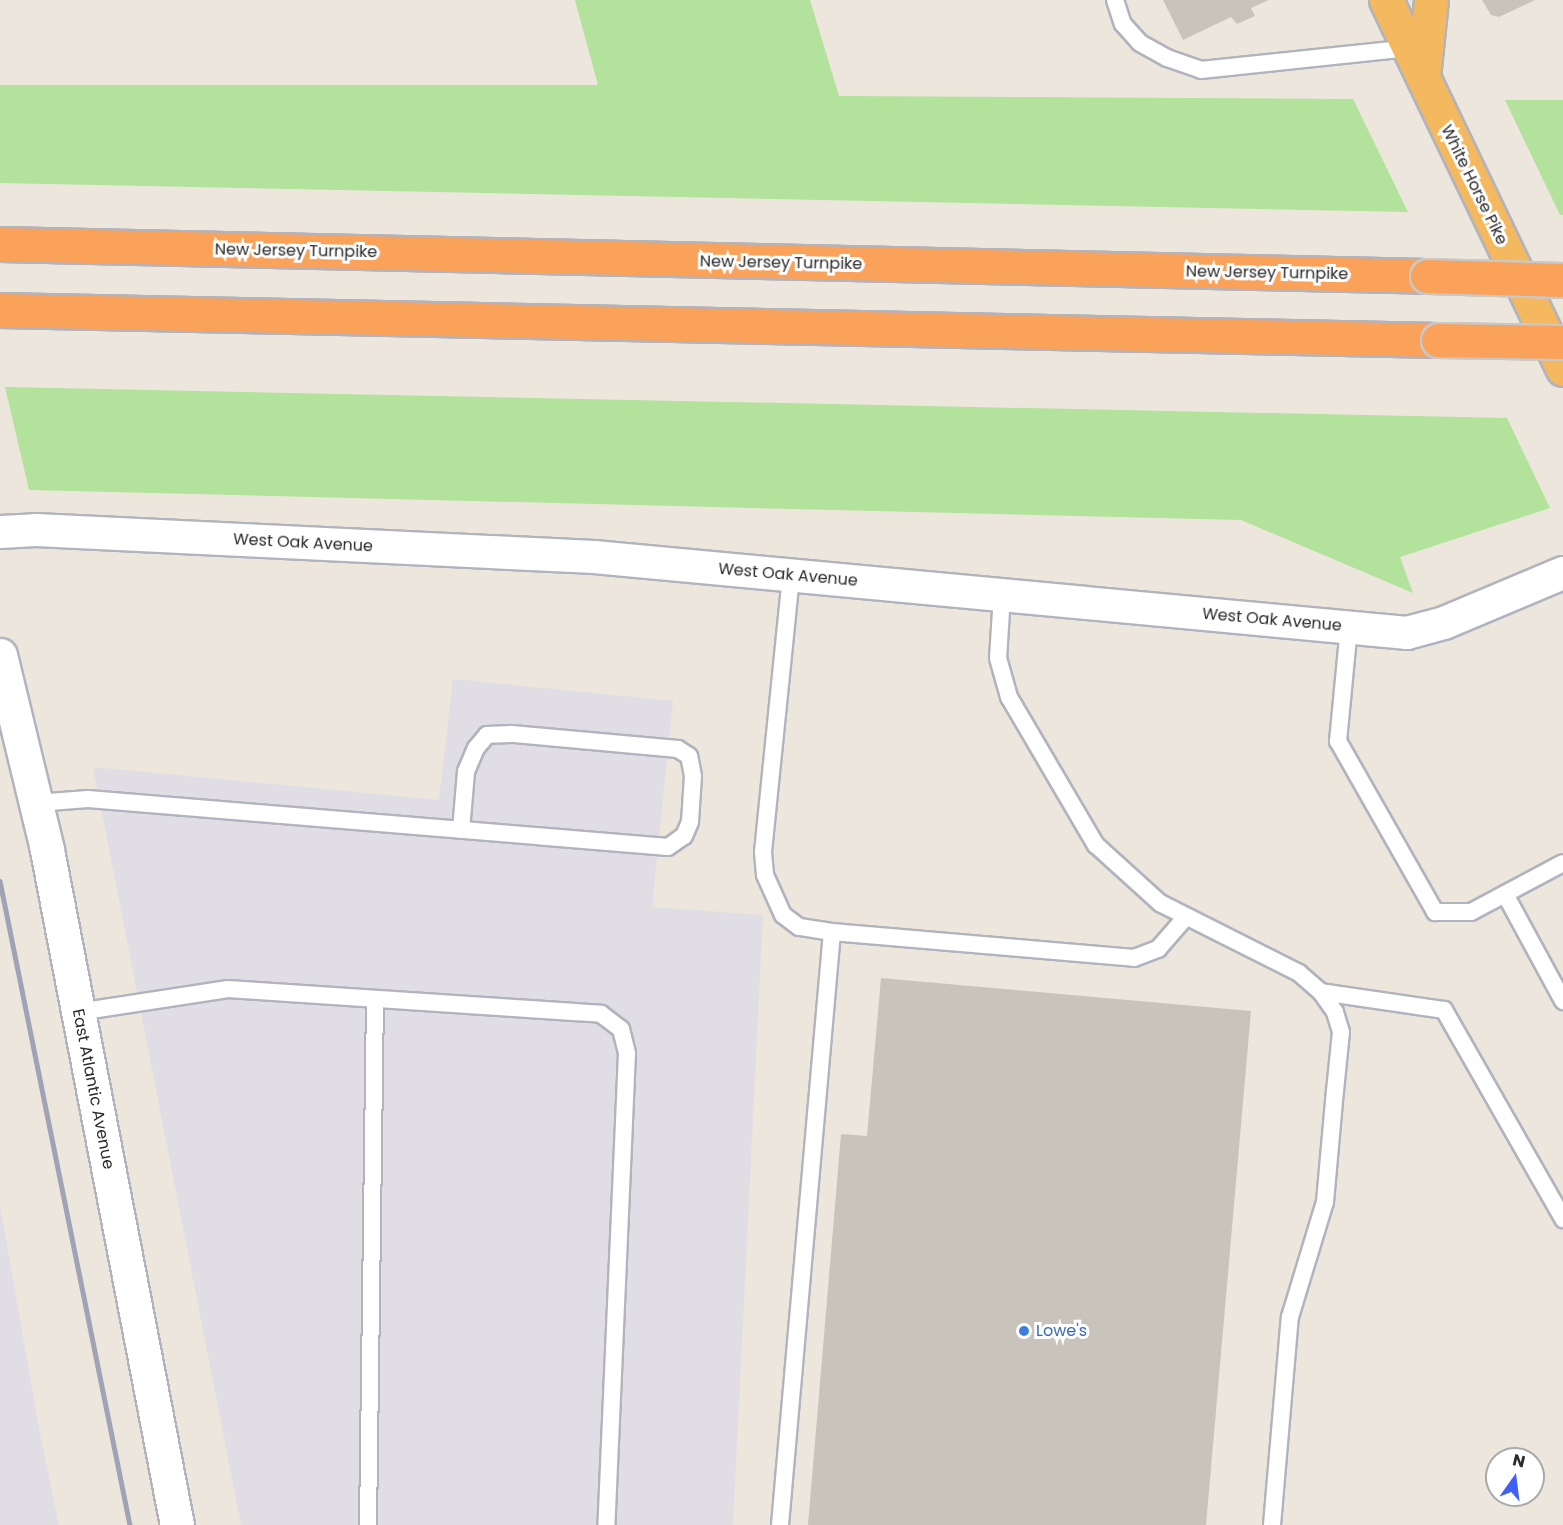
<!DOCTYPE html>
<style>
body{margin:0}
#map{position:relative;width:1563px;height:1525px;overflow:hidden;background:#ece6dd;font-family:Poppins,sans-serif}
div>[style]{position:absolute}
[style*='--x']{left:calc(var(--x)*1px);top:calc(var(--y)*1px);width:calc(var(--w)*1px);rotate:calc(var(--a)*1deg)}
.industrial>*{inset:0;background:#e0dde5}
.green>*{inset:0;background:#b2e29b}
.building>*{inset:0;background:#c8c4bc}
.roads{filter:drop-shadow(2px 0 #b1b3be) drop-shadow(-2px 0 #b1b3be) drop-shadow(0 2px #b1b3be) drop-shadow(0 -2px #b1b3be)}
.service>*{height:16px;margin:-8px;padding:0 8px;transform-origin:8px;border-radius:8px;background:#fff}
.minor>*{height:32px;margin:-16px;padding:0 16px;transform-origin:16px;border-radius:16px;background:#fff}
.tertiary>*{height:33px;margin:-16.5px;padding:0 16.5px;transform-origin:16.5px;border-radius:16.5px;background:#fff}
.trunk>*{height:33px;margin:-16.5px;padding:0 16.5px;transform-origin:16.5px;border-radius:16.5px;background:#f4b85e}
.motorway>*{height:33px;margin:-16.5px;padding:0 16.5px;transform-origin:16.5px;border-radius:16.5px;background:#faa25a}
.rail>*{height:4.5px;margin:-2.25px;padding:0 2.25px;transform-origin:2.25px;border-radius:2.25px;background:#a0a3b5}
.bridges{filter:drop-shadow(2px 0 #c8c8c8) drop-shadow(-2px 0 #c8c8c8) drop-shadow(0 2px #c8c8c8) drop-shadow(0 -2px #c8c8c8)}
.motorway-bridge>*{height:33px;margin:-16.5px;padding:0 16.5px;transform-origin:16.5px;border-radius:16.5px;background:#faa25a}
.dots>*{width:16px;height:16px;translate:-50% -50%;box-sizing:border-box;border:3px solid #fff;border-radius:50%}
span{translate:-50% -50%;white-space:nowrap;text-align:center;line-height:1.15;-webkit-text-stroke:6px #fff;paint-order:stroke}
.street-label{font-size:16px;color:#2b2b2b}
.shop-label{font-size:16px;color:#366cbe}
.left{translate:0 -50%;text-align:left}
.north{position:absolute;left:1485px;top:1447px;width:60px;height:60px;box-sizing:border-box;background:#fff;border:2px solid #aaa;border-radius:50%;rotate:14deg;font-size:16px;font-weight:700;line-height:24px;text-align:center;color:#2b2b2b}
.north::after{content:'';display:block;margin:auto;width:21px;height:27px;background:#4160f6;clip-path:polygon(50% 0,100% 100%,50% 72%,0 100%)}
</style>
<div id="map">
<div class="industrial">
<i style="clip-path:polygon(453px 679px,673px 701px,652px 907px,763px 915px,733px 1525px,241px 1525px,93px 767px,439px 800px)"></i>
<i style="clip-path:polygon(0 1205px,39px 1428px,59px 1525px,0 1525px)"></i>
</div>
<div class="green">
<i style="clip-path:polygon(575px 0,810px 0,839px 96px,1353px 99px,1408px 212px,0 183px,0 85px,598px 85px)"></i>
<i style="clip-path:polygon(1505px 100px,1563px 100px,1563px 215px,1560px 215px)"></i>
<i style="clip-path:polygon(5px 387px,1507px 418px,1550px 508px,1400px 557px,1413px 593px,1241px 520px,29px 490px)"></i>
</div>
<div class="building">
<i style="clip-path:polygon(1163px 0,1269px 0,1251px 8px,1255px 16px,1237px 24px,1231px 17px,1183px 40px)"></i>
<i style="clip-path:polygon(1482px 0,1535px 0,1499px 17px,1491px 15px)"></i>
<i style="clip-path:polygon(881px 978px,1251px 1011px,1206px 1525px,808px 1525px,841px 1134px,867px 1136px)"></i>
</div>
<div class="roads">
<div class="service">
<i style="--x:1115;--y:0;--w:25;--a:72"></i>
<i style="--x:1123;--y:24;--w:25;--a:48"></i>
<i style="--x:1140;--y:43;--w:31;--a:29"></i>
<i style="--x:1167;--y:58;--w:36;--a:19"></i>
<i style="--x:1201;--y:70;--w:209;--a:-6"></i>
<i style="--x:1002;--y:595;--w:63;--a:93.6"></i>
<i style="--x:998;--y:658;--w:41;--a:74.2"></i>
<i style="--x:1009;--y:697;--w:172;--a:59.6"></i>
<i style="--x:1096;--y:845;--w:86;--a:42.2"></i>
<i style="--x:1160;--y:903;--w:156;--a:26.7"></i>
<i style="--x:1299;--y:973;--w:29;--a:41"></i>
<i style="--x:1321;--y:992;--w:124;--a:8.3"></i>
<i style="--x:1444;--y:1010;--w:241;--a:60.3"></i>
<i style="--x:1349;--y:627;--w:115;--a:95.5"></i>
<i style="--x:1338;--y:741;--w:197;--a:60.4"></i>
<i style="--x:1435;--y:912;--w:36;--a:0"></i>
<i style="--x:1471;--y:912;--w:104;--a:-28"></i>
<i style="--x:36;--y:803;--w:52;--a:-4.4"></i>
<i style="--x:88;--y:799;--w:582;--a:4.73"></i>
<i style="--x:668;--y:847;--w:19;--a:-35"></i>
<i style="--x:684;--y:836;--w:15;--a:-67"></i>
<i style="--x:690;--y:822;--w:46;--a:-86.3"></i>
<i style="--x:693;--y:776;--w:20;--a:-101"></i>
<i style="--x:689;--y:756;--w:13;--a:-148"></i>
<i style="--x:678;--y:749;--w:167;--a:-174.8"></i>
<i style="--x:512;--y:734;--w:25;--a:178"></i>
<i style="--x:487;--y:735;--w:17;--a:130"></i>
<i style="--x:476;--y:748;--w:26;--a:113"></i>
<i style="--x:466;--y:772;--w:58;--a:94.9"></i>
<i style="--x:1505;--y:894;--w:122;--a:61.5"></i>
<i style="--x:832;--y:932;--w:303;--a:4.9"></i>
<i style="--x:1134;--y:958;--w:26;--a:-21"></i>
<i style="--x:1158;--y:949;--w:41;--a:-48.9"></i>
<i style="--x:78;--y:1012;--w:152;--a:-8.7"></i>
<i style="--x:228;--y:989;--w:374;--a:3.8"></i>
<i style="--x:601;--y:1014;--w:25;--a:37"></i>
<i style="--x:621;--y:1029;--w:25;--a:76"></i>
<i style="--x:627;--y:1053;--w:472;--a:92.5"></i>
<i style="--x:368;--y:1525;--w:526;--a:-89.24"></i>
<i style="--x:780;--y:1525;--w:595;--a:-84.99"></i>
<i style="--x:832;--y:932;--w:33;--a:-171"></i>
<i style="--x:799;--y:927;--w:20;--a:-143"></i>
<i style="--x:783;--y:915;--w:44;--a:-114.2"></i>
<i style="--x:765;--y:875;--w:23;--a:-95"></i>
<i style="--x:763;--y:852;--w:278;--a:-84.2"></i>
<i style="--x:1272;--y:1525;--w:209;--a:-85.1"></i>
<i style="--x:1290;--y:1317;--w:120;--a:-73.1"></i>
<i style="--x:1325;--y:1202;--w:111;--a:-84.9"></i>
<i style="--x:1335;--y:1091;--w:59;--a:-84.2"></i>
<i style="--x:1341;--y:1032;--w:21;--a:-107"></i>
<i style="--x:1335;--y:1012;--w:24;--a:-125"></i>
</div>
<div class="minor">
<i style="--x:0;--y:532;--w:36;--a:-3"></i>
<i style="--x:36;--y:530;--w:559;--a:2.77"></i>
<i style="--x:594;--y:557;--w:817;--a:5.34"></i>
<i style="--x:1407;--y:633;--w:38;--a:-15"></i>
<i style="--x:1444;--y:623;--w:129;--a:-22.8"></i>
</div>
<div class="tertiary">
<i style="--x:0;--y:655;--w:201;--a:76.4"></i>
<i style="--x:47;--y:850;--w:687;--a:79.1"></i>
</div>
<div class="trunk">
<i style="--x:1386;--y:0;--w:409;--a:64.4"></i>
<i style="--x:1423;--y:77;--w:77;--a:-84.1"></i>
</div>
<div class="motorway">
<i style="--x:0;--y:244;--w:1427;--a:1.28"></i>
<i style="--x:0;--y:310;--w:1438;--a:1.2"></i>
</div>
</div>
<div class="rail">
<i style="--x:0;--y:881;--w:657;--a:78.59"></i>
</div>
<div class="bridges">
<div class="motorway-bridge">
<i style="--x:1427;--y:276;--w:136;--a:1.7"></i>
<i style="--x:1438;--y:340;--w:125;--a:0.9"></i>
</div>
</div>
<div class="dots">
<i style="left:1024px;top:1331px;background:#3f7fe0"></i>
</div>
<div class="street-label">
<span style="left:1474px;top:185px;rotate:64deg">White Horse Pike</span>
<span style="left:296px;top:251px;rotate:1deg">New Jersey Turnpike</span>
<span style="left:781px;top:263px;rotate:1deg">New Jersey Turnpike</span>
<span style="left:1267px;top:273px;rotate:1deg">New Jersey Turnpike</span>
<span style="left:303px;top:543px;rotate:3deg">West Oak Avenue</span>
<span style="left:788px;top:575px;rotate:5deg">West Oak Avenue</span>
<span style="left:1272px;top:620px;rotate:5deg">West Oak Avenue</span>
<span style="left:93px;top:1089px;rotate:79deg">East Atlantic Avenue</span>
</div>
<div class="shop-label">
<span class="left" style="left:1036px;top:1331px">Lowe's</span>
</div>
<div class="north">N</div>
</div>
